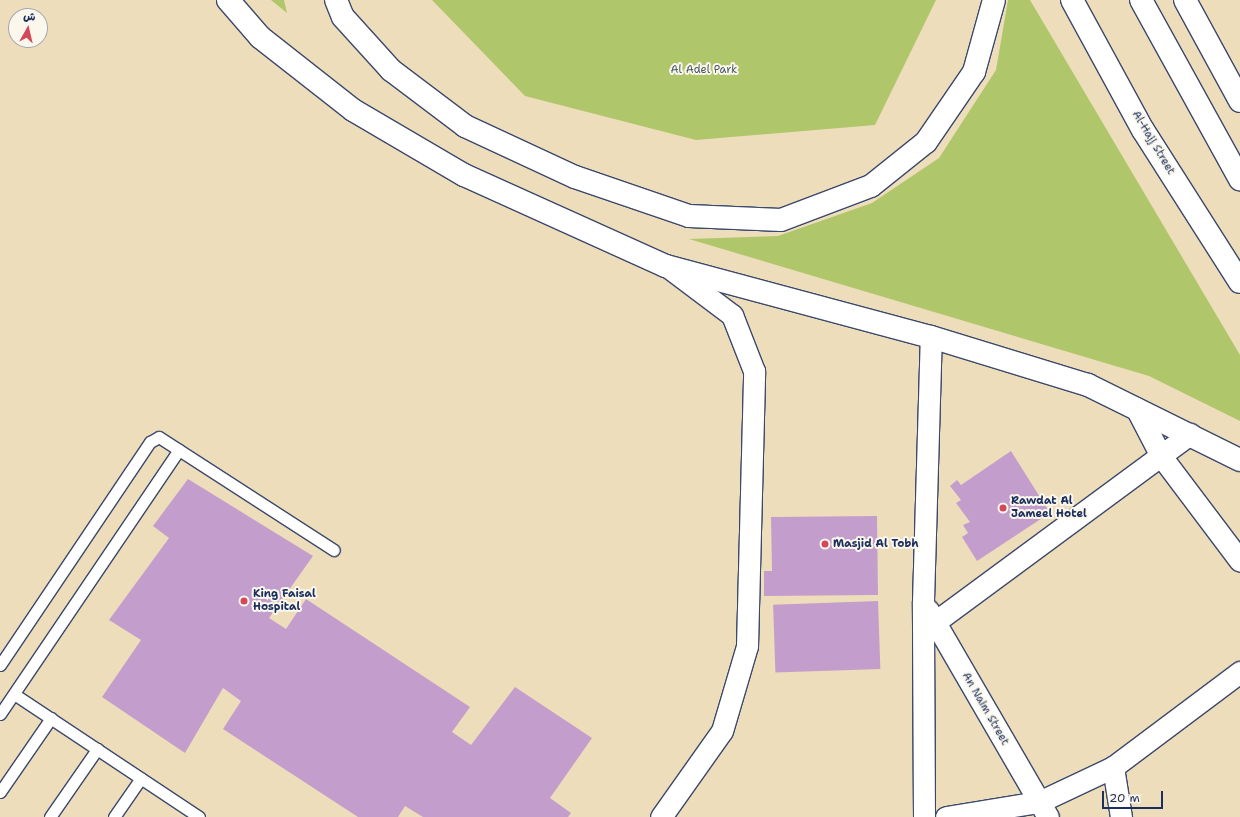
<!DOCTYPE html>
<meta charset="utf-8">
<style>
body{margin:0}
#map{position:relative;width:1240px;height:817px;overflow:hidden;background:#eeddba;font-family:"Shantell Sans","Playpen Sans Arabic",sans-serif}
div>[style]{position:absolute}
[style*='--x']{left:calc(var(--x)*1px);top:calc(var(--y)*1px);width:calc(var(--w)*1px);rotate:calc(var(--a)*1deg)}
.green>*{inset:0;background:#afc66b}
.building>*{inset:0;background:#c39ecc;transform-origin:0 0}
.roads{filter:drop-shadow(1px 0 #3b496c) drop-shadow(-1px 0 #3b496c) drop-shadow(0 1px #3b496c) drop-shadow(0 -1px #3b496c)}
.service>*{height:11px;margin:-5.5px;padding:0 5.5px;transform-origin:5.5px;border-radius:5.5px;background:#fff}
.minor>*{height:21px;margin:-10.5px;padding:0 10.5px;transform-origin:10.5px;border-radius:10.5px;background:#fff}
.primary>*{height:22px;margin:-11px;padding:0 11px;transform-origin:11px;border-radius:11px;background:#fff}
.dots>*{width:11px;height:11px;translate:-50% -50%;box-sizing:border-box;border:2px solid #fbf7ec;border-radius:50%}
span{translate:-50% -50%;white-space:nowrap;text-align:center;line-height:1.15;-webkit-text-stroke:4px #fbf7ec;paint-order:stroke}
.park-label{font-size:11px;color:#475c62}
.street-label{font-size:11px;color:#1b2f5e}
.poi-label{font-size:11px;color:#1b2f5e;font-weight:700}
.left{translate:0 -50%;text-align:left}
.north{position:absolute;left:8px;top:8px;width:40px;height:40px;box-sizing:border-box;background:#fbf7ec;border:1px solid #a1a7b3;border-radius:50%;rotate:8deg;font-size:11px;font-weight:700;line-height:16px;text-align:center;color:#1b2f5e}
.north::after{content:'';display:block;margin:auto;width:14px;height:18px;background:#d1495b;clip-path:polygon(50% 0,100% 100%,50% 72%,0 100%)}
.scale{position:absolute;left:1102px;top:791px;width:61px;height:18px;box-sizing:border-box;border:2px solid #1b2f5e;border-top:0;padding-left:5px;font-size:12px;line-height:14px;white-space:nowrap;color:#1b2f5e;-webkit-text-stroke:3px #fbf7ec;paint-order:stroke}
</style>
<div id="map">
<div class="green">
<i style="clip-path:polygon(271px 0,284px 0,287px 13px)"></i>
<i style="clip-path:polygon(432px 0,936px 0,875px 125px,696px 140px,525px 96px)"></i>
<i style="clip-path:polygon(1008px 0,1030px 0,1240px 355px,1240px 421px,1149px 376px,689px 239px,778px 236px,872px 203px,939px 158px,996px 70px)"></i>
</div>
<div class="building">
<i style="clip-path:polygon(1011px 451px,1050px 513px,977px 561px,962px 537px,968px 533px,963px 525px,970px 522px,956px 503px,961px 500px,950px 486px,957px 480px,961px 485px)"></i>
<i style="clip-path:polygon(188px 479px,313px 556px,269px 618px,286px 629px,306px 599px,470px 707px,452px 732px,471px 745px,515px 687px,592px 738px,550px 798px,571px 813px,568px 817px,423px 817px,405px 806px,398px 817px,358px 817px,223px 729px,241px 701px,223px 688px,185px 753px,102px 697px,141px 640px,109px 620px,169px 538px,153px 526px)"></i>
<i style="clip-path:polygon(877px 516px,878px 595px,764px 596px,764px 571px,772px 571px,771px 517px)"></i>
<i style="left:878px;top:601px;width:68px;height:105px;rotate:88deg"></i>
</div>
<div class="roads">
<div class="service">
<i style="--x:0;--y:665;--w:269;--a:-56.1"></i>
<i style="--x:150;--y:442;--w:10;--a:-29"></i>
<i style="--x:159;--y:437;--w:208;--a:32.9"></i>
<i style="--x:14;--y:694;--w:222;--a:33.6"></i>
<i style="--x:0;--y:714;--w:319;--a:-55.9"></i>
<i style="--x:0;--y:792;--w:90;--a:-55.4"></i>
<i style="--x:50;--y:817;--w:83;--a:-55.3"></i>
<i style="--x:114;--y:817;--w:47;--a:-55.3"></i>
</div>
<div class="minor">
<i style="--x:1136;--y:408;--w:54;--a:62.5"></i>
<i style="--x:1161;--y:456;--w:131;--a:53"></i>
<i style="--x:928;--y:610;--w:239;--a:59.9"></i>
<i style="--x:935;--y:622;--w:317;--a:-36.4"></i>
<i style="--x:1113;--y:767;--w:51;--a:80.9"></i>
<i style="--x:661;--y:817;--w:105;--a:-54.7"></i>
<i style="--x:722;--y:731;--w:89;--a:-73.6"></i>
<i style="--x:747;--y:646;--w:275;--a:-88.5"></i>
<i style="--x:754;--y:371;--w:60;--a:-111.4"></i>
<i style="--x:732;--y:315;--w:80;--a:-143.1"></i>
<i style="--x:924;--y:817;--w:216;--a:-90.3"></i>
<i style="--x:923;--y:601;--w:264;--a:-88.3"></i>
<i style="--x:946;--y:817;--w:94;--a:-9.2"></i>
<i style="--x:1039;--y:802;--w:82;--a:-25.3"></i>
<i style="--x:1113;--y:767;--w:159;--a:-36.8"></i>
</div>
<div class="primary">
<i style="--x:228;--y:0;--w:49;--a:49.1"></i>
<i style="--x:260;--y:37;--w:118;--a:38.1"></i>
<i style="--x:353;--y:110;--w:129;--a:30.4"></i>
<i style="--x:464;--y:175;--w:222;--a:24.3"></i>
<i style="--x:666;--y:266;--w:274;--a:15"></i>
<i style="--x:931;--y:337;--w:164;--a:17"></i>
<i style="--x:1088;--y:385;--w:169;--a:26.3"></i>
<i style="--x:336;--y:0;--w:18;--a:68"></i>
<i style="--x:343;--y:17;--w:72;--a:47.8"></i>
<i style="--x:391;--y:70;--w:93;--a:37.1"></i>
<i style="--x:465;--y:126;--w:121;--a:24.9"></i>
<i style="--x:575;--y:177;--w:120;--a:18.9"></i>
<i style="--x:689;--y:216;--w:92;--a:2.5"></i>
<i style="--x:781;--y:220;--w:96;--a:-20.7"></i>
<i style="--x:871;--y:186;--w:70;--a:-38.7"></i>
<i style="--x:926;--y:142;--w:85;--a:-55.6"></i>
<i style="--x:974;--y:72;--w:75;--a:-74.5"></i>
<i style="--x:1072;--y:0;--w:148;--a:61.4"></i>
<i style="--x:1143;--y:130;--w:180;--a:57.5"></i>
<i style="--x:1141;--y:0;--w:205;--a:61.1"></i>
<i style="--x:1185;--y:0;--w:115;--a:61.4"></i>
</div>
</div>
<div class="dots">
<i style="left:1003px;top:508px;background:#d1495b"></i>
<i style="left:825px;top:544px;background:#d1495b"></i>
<i style="left:244px;top:601px;background:#d1495b"></i>
</div>
<div class="park-label">
<span style="left:704px;top:70px">Al Adel Park</span>
</div>
<div class="street-label">
<span style="left:1153px;top:143px;rotate:59deg">Al-Hajj Street</span>
<span style="left:985px;top:709px;rotate:60deg">An Naim Street</span>
</div>
<div class="poi-label">
<span class="left" style="left:1011px;top:508px">Rawdat Al<br>Jameel Hotel</span>
<span class="left" style="left:833px;top:544px">Masjid Al Tobh</span>
<span class="left" style="left:253px;top:601px">King Faisal<br>Hospital</span>
</div>
<div class="north">ش</div>
<div class="scale">20 m</div>
</div>
